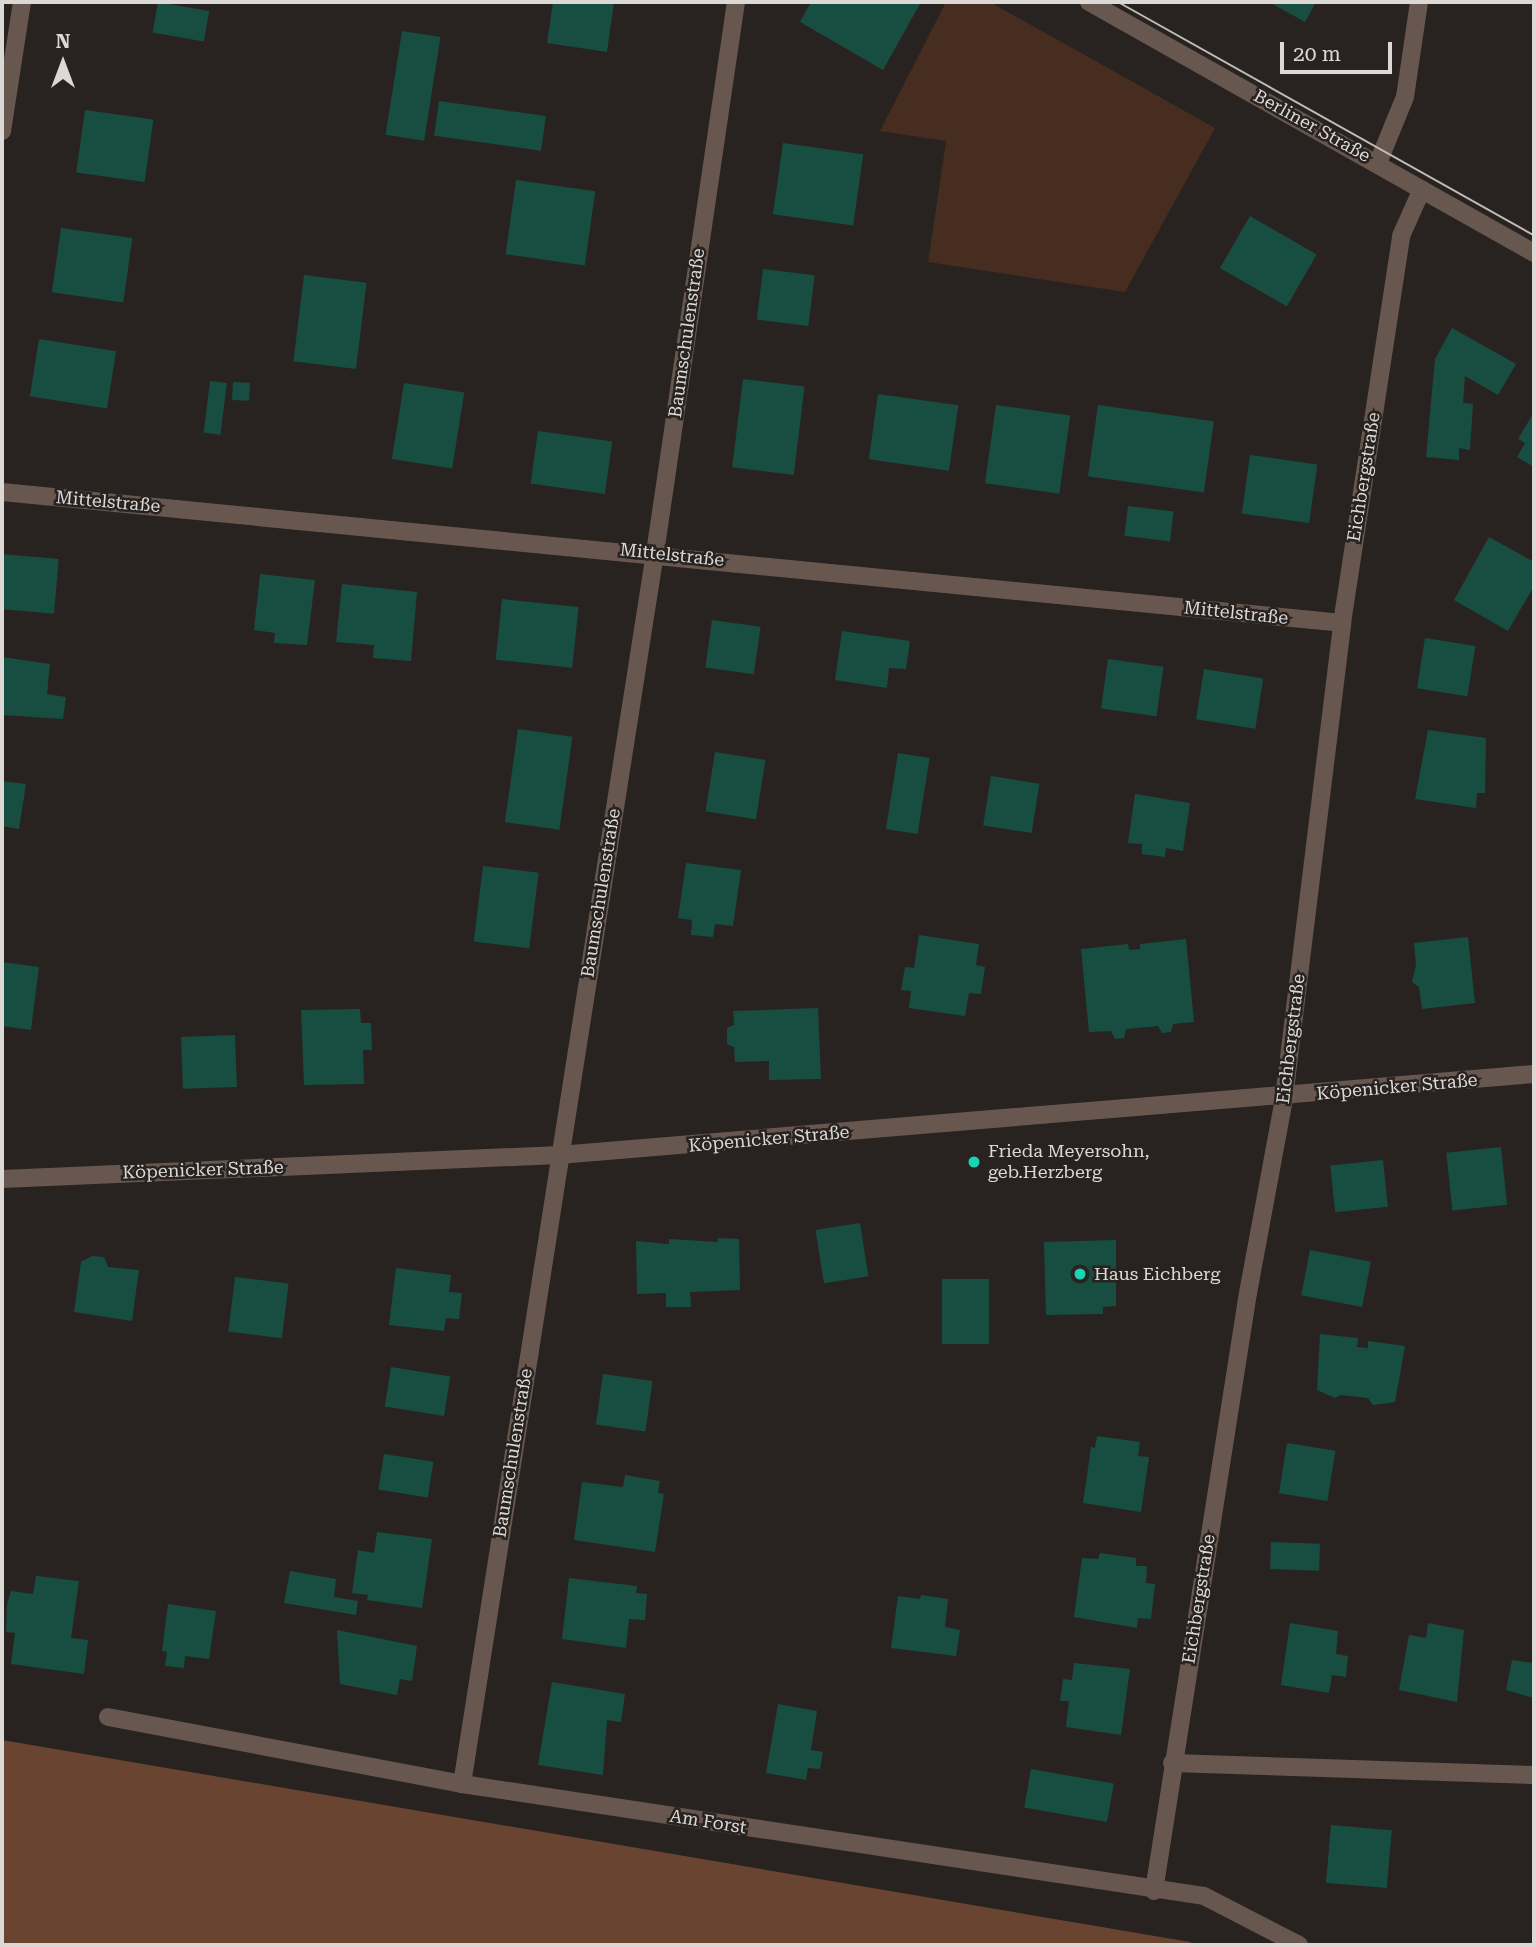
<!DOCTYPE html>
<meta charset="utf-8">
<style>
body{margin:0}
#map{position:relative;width:1536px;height:1947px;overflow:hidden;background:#282321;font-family:"Roboto Serif",serif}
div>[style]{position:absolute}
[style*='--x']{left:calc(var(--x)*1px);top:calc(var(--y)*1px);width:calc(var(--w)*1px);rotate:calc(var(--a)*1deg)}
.green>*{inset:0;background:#462d20}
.forest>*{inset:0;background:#694430}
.building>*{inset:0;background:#184e41;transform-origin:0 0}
.service>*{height:18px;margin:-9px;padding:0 9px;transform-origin:9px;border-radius:9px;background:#68574e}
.minor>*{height:18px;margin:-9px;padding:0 9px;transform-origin:9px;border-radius:9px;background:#68574e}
.tertiary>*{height:18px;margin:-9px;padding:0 9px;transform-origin:9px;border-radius:9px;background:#68574e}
.tram>*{height:2px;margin:-1px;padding:0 1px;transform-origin:1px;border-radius:1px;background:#bfbcba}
.dots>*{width:19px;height:19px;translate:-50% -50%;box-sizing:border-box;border:4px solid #282321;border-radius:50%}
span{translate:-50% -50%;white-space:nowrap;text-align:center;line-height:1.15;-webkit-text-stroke:5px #282321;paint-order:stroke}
.street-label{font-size:18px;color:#dbd8d6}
.poi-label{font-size:18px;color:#dbd8d6}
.left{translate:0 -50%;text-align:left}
.frame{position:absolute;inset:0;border:4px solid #dbd8d6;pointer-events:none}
.north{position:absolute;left:28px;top:28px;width:70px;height:70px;-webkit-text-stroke:5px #282321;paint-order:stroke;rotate:0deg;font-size:19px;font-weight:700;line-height:28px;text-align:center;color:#dbd8d6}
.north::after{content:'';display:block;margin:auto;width:24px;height:32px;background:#dbd8d6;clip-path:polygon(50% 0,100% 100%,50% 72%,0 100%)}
.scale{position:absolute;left:1280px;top:42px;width:112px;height:32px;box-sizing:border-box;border:4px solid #dbd8d6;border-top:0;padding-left:9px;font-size:21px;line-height:24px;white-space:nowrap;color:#dbd8d6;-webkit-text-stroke:5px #282321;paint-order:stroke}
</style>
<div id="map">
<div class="green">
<i style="clip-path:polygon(946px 2px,990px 2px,1215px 128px,1125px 292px,928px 262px,946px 141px,880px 131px)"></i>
</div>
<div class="forest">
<i style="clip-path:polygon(2px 1740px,1190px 1942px,1194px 1945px,2px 1945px)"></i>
</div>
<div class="building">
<i style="left:158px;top:2px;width:52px;height:31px;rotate:10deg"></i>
<i style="clip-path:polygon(553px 2px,614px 2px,607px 52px,547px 43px)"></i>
<i style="clip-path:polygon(811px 2px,921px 2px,883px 70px,800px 22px)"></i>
<i style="clip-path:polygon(1269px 2px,1316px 2px,1305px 22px)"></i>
<i style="left:402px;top:31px;width:39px;height:105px;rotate:9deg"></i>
<i style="left:439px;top:101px;width:108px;height:35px;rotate:8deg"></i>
<i style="left:85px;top:110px;width:69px;height:63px;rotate:8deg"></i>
<i style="left:783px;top:143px;width:81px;height:72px;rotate:8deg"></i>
<i style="left:516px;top:180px;width:80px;height:75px;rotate:8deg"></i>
<i style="left:1250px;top:216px;width:77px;height:60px;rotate:30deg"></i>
<i style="left:61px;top:228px;width:72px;height:65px;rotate:8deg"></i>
<i style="left:763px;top:269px;width:52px;height:51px;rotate:7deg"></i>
<i style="left:304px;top:275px;width:63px;height:87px;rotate:7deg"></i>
<i style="clip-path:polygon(1452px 328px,1516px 364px,1498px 395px,1465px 376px,1463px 403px,1473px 404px,1470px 450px,1459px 448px,1459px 460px,1426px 457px,1435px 359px)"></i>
<i style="left:39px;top:339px;width:78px;height:58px;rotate:9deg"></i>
<i style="left:743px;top:379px;width:62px;height:89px;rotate:7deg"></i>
<i style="left:210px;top:381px;width:17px;height:52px;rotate:7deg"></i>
<i style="left:233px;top:382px;width:17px;height:18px;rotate:3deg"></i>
<i style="left:404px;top:383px;width:61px;height:77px;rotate:9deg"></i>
<i style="left:878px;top:394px;width:81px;height:66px;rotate:8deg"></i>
<i style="left:996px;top:405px;width:75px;height:79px;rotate:8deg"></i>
<i style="left:1098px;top:405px;width:117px;height:72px;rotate:8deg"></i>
<i style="clip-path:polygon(1534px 412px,1534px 467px,1517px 457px,1525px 443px,1518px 439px)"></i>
<i style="left:538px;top:431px;width:75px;height:53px;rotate:8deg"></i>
<i style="left:1250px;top:455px;width:68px;height:59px;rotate:8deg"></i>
<i style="left:1128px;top:506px;width:46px;height:30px;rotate:7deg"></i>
<i style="clip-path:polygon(1489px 537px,1534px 562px,1534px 586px,1508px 631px,1454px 600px)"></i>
<i style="left:2px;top:554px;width:57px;height:55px;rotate:5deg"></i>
<i style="clip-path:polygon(260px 574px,315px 580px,307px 645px,274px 643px,275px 633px,254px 630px)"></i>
<i style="clip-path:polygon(342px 584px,417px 592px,411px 661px,373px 658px,374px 645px,336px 642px)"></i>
<i style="left:502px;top:599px;width:77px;height:61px;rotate:6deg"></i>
<i style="left:712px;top:620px;width:49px;height:48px;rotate:8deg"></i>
<i style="clip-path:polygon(842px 631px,910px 641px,906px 669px,889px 668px,887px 688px,835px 680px)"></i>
<i style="left:1425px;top:638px;width:51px;height:51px;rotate:9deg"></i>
<i style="clip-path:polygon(2px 657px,50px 664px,47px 694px,66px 697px,63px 719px,2px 715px)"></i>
<i style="left:1108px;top:659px;width:56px;height:50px;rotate:8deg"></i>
<i style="left:1204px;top:669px;width:60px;height:51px;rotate:9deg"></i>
<i style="left:518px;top:729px;width:55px;height:94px;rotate:8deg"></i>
<i style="clip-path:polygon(1428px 730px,1486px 738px,1485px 793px,1477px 793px,1476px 808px,1415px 799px)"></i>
<i style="left:715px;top:752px;width:51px;height:60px;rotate:9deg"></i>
<i style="left:898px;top:753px;width:32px;height:77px;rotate:9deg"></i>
<i style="left:991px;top:776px;width:49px;height:50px;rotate:9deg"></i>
<i style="clip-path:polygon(2px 781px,26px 784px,19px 829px,2px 826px)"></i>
<i style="clip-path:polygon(1135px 794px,1190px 803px,1183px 851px,1166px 848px,1165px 857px,1142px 854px,1142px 844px,1128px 843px)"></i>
<i style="clip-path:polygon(686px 863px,741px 870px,733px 926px,715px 924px,713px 937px,691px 935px,692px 920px,678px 918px)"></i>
<i style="left:483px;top:866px;width:56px;height:76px;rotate:7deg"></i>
<i style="clip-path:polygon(919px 935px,979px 944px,976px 965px,985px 967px,981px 994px,969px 993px,965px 1016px,909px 1008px,911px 991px,901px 990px,905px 967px,914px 968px)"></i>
<i style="clip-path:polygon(1468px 937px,1475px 1003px,1422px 1009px,1419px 987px,1412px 982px,1416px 965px,1414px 943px)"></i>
<i style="clip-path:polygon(1186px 939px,1194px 1022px,1173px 1024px,1171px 1032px,1162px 1033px,1158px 1026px,1126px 1029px,1124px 1038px,1115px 1039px,1111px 1031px,1089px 1032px,1081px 949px,1128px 944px,1129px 950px,1140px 949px,1140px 944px)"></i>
<i style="clip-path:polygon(2px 962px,39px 967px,31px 1030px,2px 1026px)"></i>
<i style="clip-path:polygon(818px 1008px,821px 1079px,769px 1080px,769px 1061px,735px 1062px,734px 1047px,727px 1044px,727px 1028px,734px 1025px,733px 1011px)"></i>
<i style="clip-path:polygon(360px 1009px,361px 1023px,371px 1023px,372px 1050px,363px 1050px,364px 1084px,304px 1085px,301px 1010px)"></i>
<i style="left:235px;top:1035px;width:52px;height:54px;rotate:88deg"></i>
<i style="left:1501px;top:1147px;width:58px;height:55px;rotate:84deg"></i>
<i style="left:1383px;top:1160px;width:47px;height:53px;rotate:84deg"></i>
<i style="left:860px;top:1223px;width:54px;height:45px;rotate:81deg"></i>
<i style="clip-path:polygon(718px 1238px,739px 1239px,740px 1290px,690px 1292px,691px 1307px,666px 1307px,666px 1293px,637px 1294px,636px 1241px,669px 1244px,669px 1239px,718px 1242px)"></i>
<i style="clip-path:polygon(1116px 1240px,1116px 1306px,1103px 1307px,1103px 1314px,1046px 1315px,1044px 1242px)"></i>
<i style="left:1310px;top:1250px;width:62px;height:46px;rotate:11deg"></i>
<i style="clip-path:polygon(92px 1256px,104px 1257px,108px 1267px,139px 1270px,132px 1321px,74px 1312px,81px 1262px)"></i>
<i style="clip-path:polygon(396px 1268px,451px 1275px,449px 1292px,462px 1293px,459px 1319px,446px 1318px,444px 1331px,389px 1325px)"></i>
<i style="left:235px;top:1277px;width:54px;height:55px;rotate:7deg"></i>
<i style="left:942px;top:1279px;width:47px;height:65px"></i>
<i style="clip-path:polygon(1320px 1334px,1358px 1338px,1357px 1347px,1368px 1348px,1368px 1341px,1405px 1346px,1395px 1402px,1373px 1405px,1368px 1398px,1341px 1395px,1335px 1398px,1317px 1390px)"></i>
<i style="left:391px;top:1367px;width:60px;height:40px;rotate:9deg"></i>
<i style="left:603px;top:1374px;width:50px;height:51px;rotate:8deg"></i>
<i style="clip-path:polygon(1097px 1436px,1140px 1442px,1138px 1456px,1149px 1457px,1141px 1512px,1083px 1503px,1091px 1447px,1095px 1448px)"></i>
<i style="left:1287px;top:1443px;width:49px;height:51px;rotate:9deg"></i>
<i style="left:384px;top:1454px;width:50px;height:36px;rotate:9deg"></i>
<i style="clip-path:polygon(625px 1475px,660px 1481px,658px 1493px,664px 1494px,655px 1552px,574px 1540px,582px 1482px,623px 1487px)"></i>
<i style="clip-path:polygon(377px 1532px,432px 1539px,422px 1608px,367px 1600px,368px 1595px,352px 1593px,358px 1550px,374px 1553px)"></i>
<i style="left:1271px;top:1542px;width:49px;height:27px;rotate:2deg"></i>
<i style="clip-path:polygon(1100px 1553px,1136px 1558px,1136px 1566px,1147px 1566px,1146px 1583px,1155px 1584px,1151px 1619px,1138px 1618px,1137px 1628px,1074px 1617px,1082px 1558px,1098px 1559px)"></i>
<i style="clip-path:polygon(290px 1571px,336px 1579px,334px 1597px,358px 1601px,356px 1615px,284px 1603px)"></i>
<i style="clip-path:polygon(36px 1576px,79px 1581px,71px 1638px,88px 1640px,84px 1674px,11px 1664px,15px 1633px,6px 1632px,7px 1604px,11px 1591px,33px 1594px)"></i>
<i style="clip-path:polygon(569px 1578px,637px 1586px,636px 1593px,647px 1594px,645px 1620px,629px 1619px,626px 1648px,562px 1639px)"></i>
<i style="clip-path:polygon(921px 1595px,948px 1599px,945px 1627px,960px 1630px,956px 1656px,891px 1648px,898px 1596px,920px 1599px)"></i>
<i style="clip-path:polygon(168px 1604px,216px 1611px,209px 1659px,185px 1656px,184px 1668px,165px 1666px,167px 1652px,162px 1651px)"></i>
<i style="clip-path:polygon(1290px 1623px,1338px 1631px,1336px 1654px,1348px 1656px,1346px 1677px,1332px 1675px,1329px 1693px,1281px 1685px)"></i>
<i style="clip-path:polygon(1428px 1623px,1464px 1630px,1457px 1702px,1399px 1690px,1409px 1635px,1426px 1638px)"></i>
<i style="clip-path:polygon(337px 1630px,417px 1646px,412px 1681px,400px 1679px,397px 1695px,340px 1684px)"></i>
<i style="clip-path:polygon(1512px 1660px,1534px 1663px,1534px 1698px,1506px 1690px)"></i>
<i style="clip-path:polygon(1074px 1663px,1130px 1669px,1121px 1735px,1066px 1727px,1069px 1701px,1060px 1701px,1063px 1679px,1072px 1680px)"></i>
<i style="clip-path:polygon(552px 1682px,625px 1694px,621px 1722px,607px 1720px,603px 1775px,538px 1765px)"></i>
<i style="clip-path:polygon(778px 1704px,817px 1711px,811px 1750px,823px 1752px,820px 1769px,808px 1768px,806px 1780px,766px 1773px)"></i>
<i style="left:1031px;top:1769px;width:84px;height:39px;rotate:10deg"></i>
<i style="left:1331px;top:1825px;width:61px;height:58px;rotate:5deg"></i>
</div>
<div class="service">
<i style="--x:1172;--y:1763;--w:362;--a:1.9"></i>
</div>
<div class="minor">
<i style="--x:2;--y:131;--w:131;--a:-81.2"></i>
<i style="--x:1378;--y:163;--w:71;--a:-67.8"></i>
<i style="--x:1405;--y:97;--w:96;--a:-81.6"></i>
<i style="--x:2;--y:492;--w:1346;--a:5.58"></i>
<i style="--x:2;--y:1179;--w:558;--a:-2.47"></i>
<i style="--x:559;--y:1155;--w:978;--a:-4.75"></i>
<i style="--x:108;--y:1717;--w:360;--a:10.7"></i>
<i style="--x:462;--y:1784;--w:750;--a:8.58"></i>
<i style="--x:1204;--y:1896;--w:107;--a:27.3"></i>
<i style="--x:462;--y:1784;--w:1246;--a:-81.09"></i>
<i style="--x:655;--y:553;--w:557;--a:-81.64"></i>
<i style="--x:1154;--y:1891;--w:605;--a:-81.07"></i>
<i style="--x:1248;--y:1293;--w:198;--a:-79.5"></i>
<i style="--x:1284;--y:1098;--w:479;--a:-83"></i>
<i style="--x:1342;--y:623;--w:391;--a:-81.3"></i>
<i style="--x:1401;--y:236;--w:51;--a:-65.9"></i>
</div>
<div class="tertiary">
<i style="--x:1089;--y:2;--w:511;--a:29.42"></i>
</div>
<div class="tram">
<i style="--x:1118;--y:2;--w:477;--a:29.3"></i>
</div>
<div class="dots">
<i style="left:974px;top:1162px;background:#18d5b2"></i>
<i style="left:1080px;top:1274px;background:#18d5b2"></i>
</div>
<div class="street-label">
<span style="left:1312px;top:126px;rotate:29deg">Berliner Straße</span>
<span style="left:687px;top:333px;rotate:-82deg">Baumschulenstraße</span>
<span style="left:1364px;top:477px;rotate:-81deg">Eichbergstraße</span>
<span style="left:108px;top:502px;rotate:5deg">Mittelstraße</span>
<span style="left:672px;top:555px;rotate:6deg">Mittelstraße</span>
<span style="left:1236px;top:613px;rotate:6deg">Mittelstraße</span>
<span style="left:601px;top:893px;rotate:-81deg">Baumschulenstraße</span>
<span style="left:1291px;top:1039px;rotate:-83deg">Eichbergstraße</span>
<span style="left:1397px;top:1087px;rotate:-5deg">Köpenicker Straße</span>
<span style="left:769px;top:1139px;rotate:-5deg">Köpenicker Straße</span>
<span style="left:203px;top:1170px;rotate:-2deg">Köpenicker Straße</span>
<span style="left:513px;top:1453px;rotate:-81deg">Baumschulenstraße</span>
<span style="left:1199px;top:1599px;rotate:-81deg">Eichbergstraße</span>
<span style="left:708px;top:1822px;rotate:9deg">Am Forst</span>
</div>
<div class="poi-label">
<span class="left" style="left:988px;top:1162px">Frieda Meyersohn,<br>geb.Herzberg</span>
<span class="left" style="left:1094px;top:1274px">Haus Eichberg</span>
</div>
<div class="frame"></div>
<div class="north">N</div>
<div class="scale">20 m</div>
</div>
